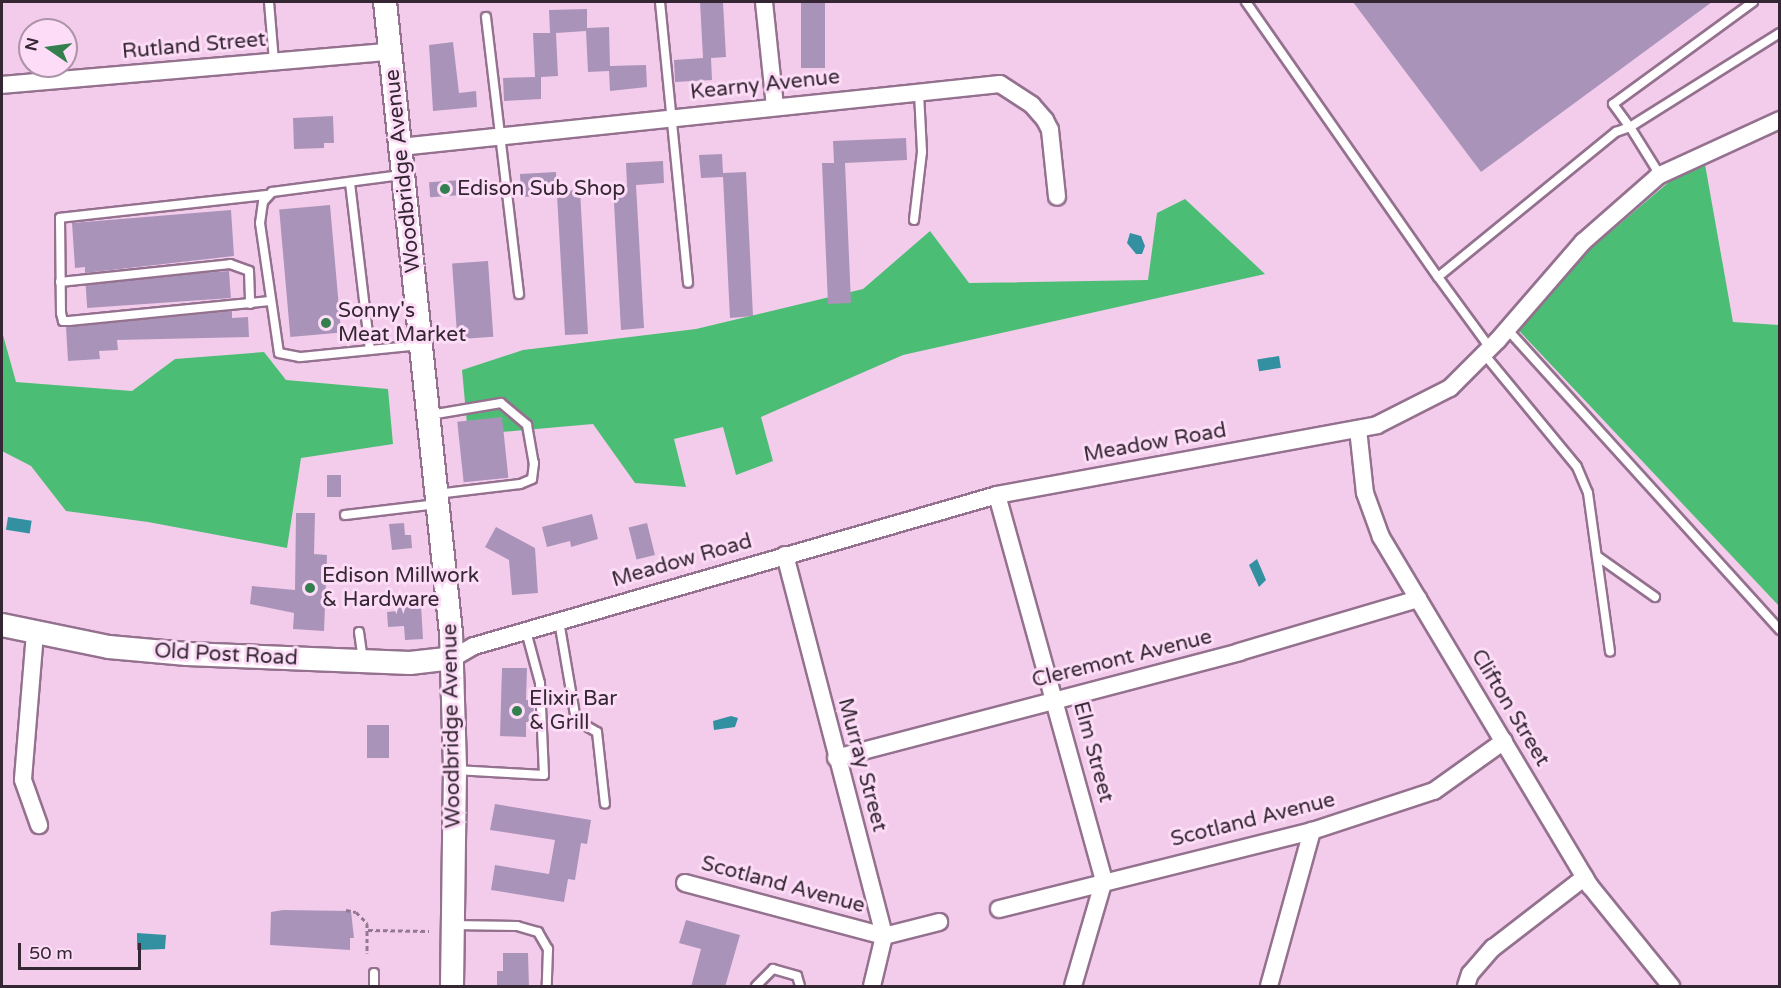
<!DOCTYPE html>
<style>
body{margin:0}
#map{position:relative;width:1781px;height:988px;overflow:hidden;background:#f3ccec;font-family:"Varela Round",sans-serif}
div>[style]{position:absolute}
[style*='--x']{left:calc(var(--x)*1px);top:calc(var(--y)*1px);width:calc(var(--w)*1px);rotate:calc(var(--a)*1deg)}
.forest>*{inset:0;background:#4cbd74}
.water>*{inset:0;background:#3390a1;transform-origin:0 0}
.building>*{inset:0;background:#aa93b9;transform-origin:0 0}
.path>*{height:3px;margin-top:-1.5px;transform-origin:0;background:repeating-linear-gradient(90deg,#93798f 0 4.5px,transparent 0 7.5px)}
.roads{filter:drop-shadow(2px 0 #94718e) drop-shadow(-2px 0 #94718e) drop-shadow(0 2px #94718e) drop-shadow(0 -2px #94718e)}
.lane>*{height:8px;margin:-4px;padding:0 4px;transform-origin:4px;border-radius:4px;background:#fff}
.street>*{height:16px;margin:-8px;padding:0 8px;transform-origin:8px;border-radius:8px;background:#fff}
.secondary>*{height:22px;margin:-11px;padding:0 11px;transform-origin:11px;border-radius:11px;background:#fff}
.dots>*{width:16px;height:16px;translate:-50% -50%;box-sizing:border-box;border:3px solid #fcdcf6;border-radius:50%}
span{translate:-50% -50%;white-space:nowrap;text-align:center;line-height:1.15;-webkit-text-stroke:6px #fcdcf6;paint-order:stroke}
.street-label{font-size:21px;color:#342632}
.poi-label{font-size:21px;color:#342632}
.left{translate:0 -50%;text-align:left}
.frame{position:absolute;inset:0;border:3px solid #342632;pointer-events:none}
.north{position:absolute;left:18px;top:18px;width:60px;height:60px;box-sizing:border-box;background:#fcdcf6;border:2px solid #ac93a8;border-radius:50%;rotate:283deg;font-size:16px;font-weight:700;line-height:24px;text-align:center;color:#342632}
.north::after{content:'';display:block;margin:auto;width:21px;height:27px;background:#337f4e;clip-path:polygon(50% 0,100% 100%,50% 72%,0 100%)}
.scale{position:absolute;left:18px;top:943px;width:123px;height:27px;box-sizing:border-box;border:3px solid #342632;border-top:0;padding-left:8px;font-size:18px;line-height:21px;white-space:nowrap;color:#342632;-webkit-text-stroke:4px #fcdcf6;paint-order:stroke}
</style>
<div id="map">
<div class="forest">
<i style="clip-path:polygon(1703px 153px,1733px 322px,1779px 325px,1779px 606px,1508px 319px)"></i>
<i style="clip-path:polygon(1185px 199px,1265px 274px,903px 355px,761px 417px,773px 461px,736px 475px,723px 427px,674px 439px,686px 487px,635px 483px,593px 424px,468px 435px,462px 370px,523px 350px,696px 329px,863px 289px,930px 231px,969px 283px,1148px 280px,1157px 213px)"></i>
<i style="clip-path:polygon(3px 335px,16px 382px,132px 391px,175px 359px,264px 352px,286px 380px,388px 389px,393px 444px,301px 458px,287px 548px,148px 522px,66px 511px,31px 466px,2px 451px)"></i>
</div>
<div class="water">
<i style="clip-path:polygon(1130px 233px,1141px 236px,1145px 246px,1142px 254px,1136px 254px,1127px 243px)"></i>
<i style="left:1279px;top:356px;width:12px;height:22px;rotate:81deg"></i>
<i style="left:8px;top:517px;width:24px;height:13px;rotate:9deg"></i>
<i style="clip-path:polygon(1257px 559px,1266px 580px,1259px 587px,1249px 565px)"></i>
<i style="clip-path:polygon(731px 716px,738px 718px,735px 727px,714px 730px,713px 721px)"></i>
<i style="clip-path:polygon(137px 933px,166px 935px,165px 949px,137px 950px)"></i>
</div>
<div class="building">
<i style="clip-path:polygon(700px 2px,723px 2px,726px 57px,711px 58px,712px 80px,675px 82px,674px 60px,703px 58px)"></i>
<i style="left:801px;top:2px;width:24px;height:66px"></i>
<i style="clip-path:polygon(1353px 2px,1712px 2px,1481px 172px)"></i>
<i style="clip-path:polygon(587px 9px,587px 28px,609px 27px,610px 66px,646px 65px,647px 87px,610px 91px,609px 71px,588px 72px,586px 31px,556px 33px,558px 76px,541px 77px,541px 99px,504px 101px,503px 78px,535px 77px,533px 33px,550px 33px,549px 10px)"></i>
<i style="clip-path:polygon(453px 42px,459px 93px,476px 91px,477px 107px,433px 111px,429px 45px)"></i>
<i style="clip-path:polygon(333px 116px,334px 143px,324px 143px,324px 148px,294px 149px,293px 118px)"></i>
<i style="clip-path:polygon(906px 138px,907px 160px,845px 163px,851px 303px,828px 304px,822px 163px,834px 163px,833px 141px)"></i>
<i style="clip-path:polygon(722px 154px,723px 173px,746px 172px,753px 316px,730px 318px,723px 177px,701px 178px,699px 155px)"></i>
<i style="clip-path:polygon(663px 161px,664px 183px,636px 185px,644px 328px,621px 330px,613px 185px,627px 185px,626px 163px)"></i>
<i style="clip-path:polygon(556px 172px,557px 191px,580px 190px,588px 334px,565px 335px,557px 195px,521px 197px,520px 174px)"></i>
<i style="left:461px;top:180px;width:15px;height:32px;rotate:86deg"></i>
<i style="left:330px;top:205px;width:128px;height:51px;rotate:85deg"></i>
<i style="clip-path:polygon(231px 210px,234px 256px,85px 273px,85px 267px,75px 268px,72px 223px)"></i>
<i style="left:488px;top:261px;width:76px;height:36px;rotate:86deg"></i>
<i style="left:229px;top:271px;width:27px;height:144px;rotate:86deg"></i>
<i style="clip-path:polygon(232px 311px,232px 318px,248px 317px,249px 337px,117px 340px,118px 350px,99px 351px,100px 359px,68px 361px,66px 327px)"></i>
<i style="left:502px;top:417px;width:61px;height:45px;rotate:84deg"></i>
<i style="left:327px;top:475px;width:14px;height:22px"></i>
<i style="clip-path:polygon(296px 513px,315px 513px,314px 554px,327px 555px,324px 631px,293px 629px,294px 613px,250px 604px,252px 586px,295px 590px)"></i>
<i style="clip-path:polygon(592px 514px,598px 539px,571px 547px,570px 541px,547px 547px,542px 527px)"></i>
<i style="clip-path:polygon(404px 523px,405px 535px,411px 535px,412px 548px,392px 550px,389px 524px)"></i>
<i style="left:647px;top:523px;width:33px;height:19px;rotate:76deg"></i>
<i style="clip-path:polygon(496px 527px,535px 548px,538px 593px,512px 595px,509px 560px,485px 547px)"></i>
<i style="clip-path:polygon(421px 605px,423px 639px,405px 640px,404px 626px,388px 627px,387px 612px,397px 611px,396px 606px)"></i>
<i style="clip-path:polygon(502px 668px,527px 668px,526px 700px,534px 700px,533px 722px,526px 722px,526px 737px,500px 736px)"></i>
<i style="left:367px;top:725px;width:22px;height:33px"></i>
<i style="clip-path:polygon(495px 804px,591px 820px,587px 844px,581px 843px,575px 880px,568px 879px,564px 902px,491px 890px,495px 865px,549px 874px,555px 840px,490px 830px)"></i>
<i style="clip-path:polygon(283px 910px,351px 911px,354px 938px,350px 938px,350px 950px,270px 945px,271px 912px)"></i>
<i style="clip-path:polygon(686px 920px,740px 935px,725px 987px,691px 987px,701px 949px,679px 943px)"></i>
<i style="clip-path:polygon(503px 953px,528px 953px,529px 987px,497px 987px,497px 971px,503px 971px)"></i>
</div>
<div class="path">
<i style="--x:346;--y:910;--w:10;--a:11"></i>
<i style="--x:356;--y:912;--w:16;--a:45"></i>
<i style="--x:367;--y:923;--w:30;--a:90"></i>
<i style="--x:368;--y:930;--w:61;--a:0.9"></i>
</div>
<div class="roads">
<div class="lane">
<i style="--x:269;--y:2;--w:60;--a:85.2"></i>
<i style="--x:660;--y:2;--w:282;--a:84.3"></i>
<i style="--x:1246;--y:2;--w:335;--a:55.1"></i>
<i style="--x:1753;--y:2;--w:173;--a:143.9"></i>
<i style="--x:1613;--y:104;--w:29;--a:54"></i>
<i style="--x:1630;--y:127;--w:177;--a:-32.1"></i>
<i style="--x:486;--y:17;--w:279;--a:83.2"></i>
<i style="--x:401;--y:175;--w:130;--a:172.5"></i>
<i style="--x:272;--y:192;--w:13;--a:132"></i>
<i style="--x:263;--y:202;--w:21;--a:98"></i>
<i style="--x:260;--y:223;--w:131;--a:81.7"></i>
<i style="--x:279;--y:353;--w:21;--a:11"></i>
<i style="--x:300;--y:357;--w:122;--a:-5.7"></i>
<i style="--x:350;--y:183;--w:168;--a:83.2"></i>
<i style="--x:267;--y:195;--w:208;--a:173.7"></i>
<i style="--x:60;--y:218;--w:95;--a:89.4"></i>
<i style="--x:61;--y:313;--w:8;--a:76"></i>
<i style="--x:63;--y:321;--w:6;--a:0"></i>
<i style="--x:69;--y:321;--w:202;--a:-5.7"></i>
<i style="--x:914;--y:220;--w:68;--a:-83.3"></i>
<i style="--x:922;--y:152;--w:60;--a:-92.9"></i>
<i style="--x:60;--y:282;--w:171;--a:-6"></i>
<i style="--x:230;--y:264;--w:20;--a:20"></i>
<i style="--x:249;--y:271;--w:33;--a:88"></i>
<i style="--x:1507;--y:329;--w:406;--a:47.8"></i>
<i style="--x:1490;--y:348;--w:88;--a:-126.2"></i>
<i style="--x:1438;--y:277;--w:230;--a:-39.2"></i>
<i style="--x:1616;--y:132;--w:15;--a:-20"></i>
<i style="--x:1630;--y:127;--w:57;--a:58"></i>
<i style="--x:1484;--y:354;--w:146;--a:50.5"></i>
<i style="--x:1577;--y:467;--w:28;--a:67"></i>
<i style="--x:1588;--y:493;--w:160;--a:82.1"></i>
<i style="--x:430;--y:415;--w:72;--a:-9.6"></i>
<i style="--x:501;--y:403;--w:34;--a:40"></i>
<i style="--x:527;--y:425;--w:39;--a:80"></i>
<i style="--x:534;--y:463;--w:16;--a:97"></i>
<i style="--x:532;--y:479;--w:13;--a:157"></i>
<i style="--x:520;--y:484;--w:84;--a:173.1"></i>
<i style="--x:345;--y:515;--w:93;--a:-6.8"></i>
<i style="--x:1597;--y:556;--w:71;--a:35.3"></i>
<i style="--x:559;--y:621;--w:100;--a:80.3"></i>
<i style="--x:576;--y:720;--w:24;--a:30"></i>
<i style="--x:597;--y:732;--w:72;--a:83.7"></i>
<i style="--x:359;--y:632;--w:29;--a:82"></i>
<i style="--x:455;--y:770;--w:89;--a:3.2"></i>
<i style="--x:544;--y:775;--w:92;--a:-92.5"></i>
<i style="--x:540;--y:683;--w:54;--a:-105.1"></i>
<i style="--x:453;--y:925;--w:64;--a:0.9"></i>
<i style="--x:517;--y:926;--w:22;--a:16"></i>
<i style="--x:538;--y:932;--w:20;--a:60"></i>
<i style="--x:548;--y:949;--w:37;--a:92"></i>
<i style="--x:374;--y:986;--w:13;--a:-90"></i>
<i style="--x:756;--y:986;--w:24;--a:-45"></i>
<i style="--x:773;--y:969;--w:25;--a:16"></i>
<i style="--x:797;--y:976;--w:10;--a:73"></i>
</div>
<div class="street">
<i style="--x:764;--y:2;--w:105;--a:84"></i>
<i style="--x:2;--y:85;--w:389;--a:-4.9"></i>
<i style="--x:400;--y:147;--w:603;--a:-5.99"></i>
<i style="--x:1000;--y:84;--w:38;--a:33"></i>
<i style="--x:1032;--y:105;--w:20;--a:49"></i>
<i style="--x:1045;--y:120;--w:11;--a:63"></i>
<i style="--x:1050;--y:130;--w:67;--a:84"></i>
<i style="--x:1358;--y:429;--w:64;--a:83.8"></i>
<i style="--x:1365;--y:493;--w:47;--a:70"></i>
<i style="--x:1381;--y:537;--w:407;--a:59.1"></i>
<i style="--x:1590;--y:886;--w:129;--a:51"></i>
<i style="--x:997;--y:495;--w:400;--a:74.5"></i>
<i style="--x:1104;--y:880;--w:110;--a:106.3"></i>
<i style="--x:785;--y:555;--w:394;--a:75.4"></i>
<i style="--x:884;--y:936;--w:51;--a:103.5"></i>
<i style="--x:35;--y:633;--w:147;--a:94.7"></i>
<i style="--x:23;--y:780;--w:48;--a:70.4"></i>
<i style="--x:453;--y:658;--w:24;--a:-30"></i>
<i style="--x:474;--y:646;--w:544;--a:-16.1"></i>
<i style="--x:997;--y:495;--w:386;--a:-10.4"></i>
<i style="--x:1377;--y:425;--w:82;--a:-26.9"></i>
<i style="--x:1450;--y:388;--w:68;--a:-45"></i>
<i style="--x:1498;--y:340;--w:130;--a:-49.1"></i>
<i style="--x:1583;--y:242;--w:100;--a:-41.3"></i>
<i style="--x:1658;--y:176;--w:134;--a:-24.7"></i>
<i style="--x:836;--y:758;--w:417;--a:-14.7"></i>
<i style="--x:1239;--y:652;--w:187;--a:-16.5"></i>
<i style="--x:685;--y:883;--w:206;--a:14.9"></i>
<i style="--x:884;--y:936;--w:57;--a:-14.3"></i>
<i style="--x:999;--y:909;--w:323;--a:-14"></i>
<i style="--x:1312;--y:831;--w:128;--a:-18.2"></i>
<i style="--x:1434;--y:791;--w:86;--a:-35.5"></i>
<i style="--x:1269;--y:986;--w:161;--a:-74.5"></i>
<i style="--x:1466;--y:986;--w:13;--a:-72"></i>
<i style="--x:1470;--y:974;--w:35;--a:-49"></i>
<i style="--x:1493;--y:948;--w:116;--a:-37.7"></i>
</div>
<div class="secondary">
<i style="--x:385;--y:2;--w:634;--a:84.03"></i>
<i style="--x:451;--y:633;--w:137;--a:88.3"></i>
<i style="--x:455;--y:770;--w:216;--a:90.8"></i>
<i style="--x:2;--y:625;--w:109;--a:11.6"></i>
<i style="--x:109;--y:647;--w:78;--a:5.1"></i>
<i style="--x:187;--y:654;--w:223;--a:2.3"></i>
<i style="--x:410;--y:663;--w:43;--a:-6.6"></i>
</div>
</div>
<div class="dots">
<i style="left:445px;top:189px;background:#337f4e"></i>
<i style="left:326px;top:323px;background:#337f4e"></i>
<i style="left:310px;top:588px;background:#337f4e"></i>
<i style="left:517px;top:711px;background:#337f4e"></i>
</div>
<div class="street-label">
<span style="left:194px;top:46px;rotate:-5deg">Rutland Street</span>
<span style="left:765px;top:85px;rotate:-6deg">Kearny Avenue</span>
<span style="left:403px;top:171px;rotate:-96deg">Woodbridge Avenue</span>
<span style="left:1155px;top:443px;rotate:-10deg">Meadow Road</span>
<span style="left:682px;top:561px;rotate:-16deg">Meadow Road</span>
<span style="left:226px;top:655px;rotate:3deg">Old Post Road</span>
<span style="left:1122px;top:659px;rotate:-14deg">Cleremont Avenue</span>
<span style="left:1510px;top:708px;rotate:59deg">Clifton Street</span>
<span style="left:452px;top:726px;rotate:-91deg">Woodbridge Avenue</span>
<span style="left:1093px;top:752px;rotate:75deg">Elm Street</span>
<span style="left:862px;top:765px;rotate:75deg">Murray Street</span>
<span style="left:1253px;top:820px;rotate:-14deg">Scotland Avenue</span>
<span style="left:783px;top:885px;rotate:15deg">Scotland Avenue</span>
</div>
<div class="poi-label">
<span class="left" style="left:457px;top:189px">Edison Sub Shop</span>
<span class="left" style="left:338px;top:323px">Sonny's<br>Meat Market</span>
<span class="left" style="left:322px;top:588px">Edison Millwork<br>&amp; Hardware</span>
<span class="left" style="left:529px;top:711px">Elixir Bar<br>&amp; Grill</span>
</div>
<div class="frame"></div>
<div class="north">N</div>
<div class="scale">50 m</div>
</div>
